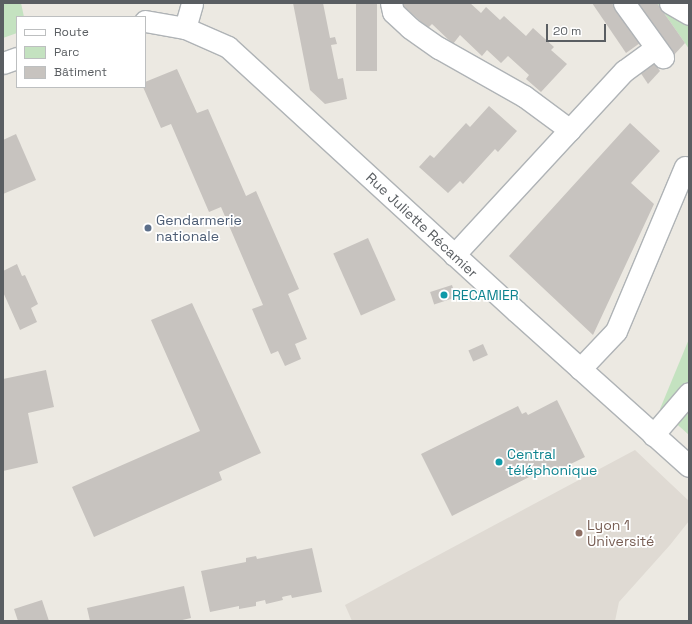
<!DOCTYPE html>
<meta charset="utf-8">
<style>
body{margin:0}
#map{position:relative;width:692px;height:624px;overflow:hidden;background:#ece9e2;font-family:"Space Grotesk",sans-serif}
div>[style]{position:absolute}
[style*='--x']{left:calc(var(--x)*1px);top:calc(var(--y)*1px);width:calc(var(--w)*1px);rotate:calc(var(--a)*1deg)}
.education>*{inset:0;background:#dfdad3}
.green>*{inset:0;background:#c4e2c0}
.building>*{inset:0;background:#c7c3bf;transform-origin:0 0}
.roads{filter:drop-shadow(1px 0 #afb3b6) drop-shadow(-1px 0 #afb3b6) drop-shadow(0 1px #afb3b6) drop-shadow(0 -1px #afb3b6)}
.minor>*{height:21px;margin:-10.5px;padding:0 10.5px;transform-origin:10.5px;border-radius:10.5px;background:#fff}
.dots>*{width:11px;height:11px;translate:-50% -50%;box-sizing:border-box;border:2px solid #fff;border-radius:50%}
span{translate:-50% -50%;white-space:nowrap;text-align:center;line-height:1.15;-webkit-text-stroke:3.5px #fff;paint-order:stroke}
.service-label{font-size:14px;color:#4e5e75}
.left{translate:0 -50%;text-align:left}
.street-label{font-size:14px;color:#5a5e62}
.culture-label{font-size:14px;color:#0d838f}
.education-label{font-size:14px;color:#785e54}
.frame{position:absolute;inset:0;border:4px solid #5a5e62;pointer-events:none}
.legend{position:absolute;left:16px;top:16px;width:130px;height:72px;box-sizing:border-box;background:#fff;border:1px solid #bdbfc0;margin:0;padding:5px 7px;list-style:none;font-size:12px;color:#5a5e62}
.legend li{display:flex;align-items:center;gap:8px;height:20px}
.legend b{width:20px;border:1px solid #bdbfc0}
.scale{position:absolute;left:546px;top:24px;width:60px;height:18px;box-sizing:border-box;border:2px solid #5a5e62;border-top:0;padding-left:5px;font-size:12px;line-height:14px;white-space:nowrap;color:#5a5e62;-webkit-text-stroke:3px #fff;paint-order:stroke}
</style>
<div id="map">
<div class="education">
<i style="clip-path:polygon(635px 450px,689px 501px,689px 521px,670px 545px,619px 602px,615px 621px,352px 621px,345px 605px)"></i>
</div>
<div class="green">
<i style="clip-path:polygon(3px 3px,21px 3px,24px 17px,17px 17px,17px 33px,3px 38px)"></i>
<i style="clip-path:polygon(657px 3px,689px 3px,689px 49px,685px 43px)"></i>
<i style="clip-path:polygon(689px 339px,689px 435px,660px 409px)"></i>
</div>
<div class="building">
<i style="clip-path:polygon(293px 3px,323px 3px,330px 38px,335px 37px,337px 44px,331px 45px,338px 79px,343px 78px,347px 99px,325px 104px,310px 90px)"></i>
<i style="left:356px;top:3px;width:21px;height:68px"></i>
<i style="clip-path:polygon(400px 3px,470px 3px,481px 13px,486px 7px,500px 20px,504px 16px,526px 36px,533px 28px,554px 47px,551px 50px,567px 64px,541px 92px,526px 79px,529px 75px,508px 56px,501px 63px,487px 50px,482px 56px,460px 35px,453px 44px,432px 24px,428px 28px)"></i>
<i style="clip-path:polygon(592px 3px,612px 3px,640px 43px,626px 53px)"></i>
<i style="clip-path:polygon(636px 3px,657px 3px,685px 43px,673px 56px)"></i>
<i style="clip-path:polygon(650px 57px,660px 71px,648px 84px,636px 66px)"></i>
<i style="clip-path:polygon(177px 69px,197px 113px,208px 109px,246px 196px,256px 191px,299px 289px,288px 294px,307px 339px,295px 344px,301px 359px,285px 366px,278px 351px,271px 354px,252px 309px,263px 305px,221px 207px,209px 212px,171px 124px,161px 128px,143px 87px,145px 87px,145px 82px)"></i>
<i style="clip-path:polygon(489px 106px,517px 131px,498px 152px,495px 149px,463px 184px,460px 181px,448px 193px,419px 167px,430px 155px,434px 158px,466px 123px,470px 127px)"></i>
<i style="clip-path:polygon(630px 123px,660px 151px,631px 183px,654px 204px,593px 335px,509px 256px)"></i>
<i style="clip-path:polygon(16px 134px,36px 180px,3px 194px,3px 140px)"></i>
<i style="left:368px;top:238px;width:68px;height:38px;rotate:66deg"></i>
<i style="clip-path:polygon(17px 264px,22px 276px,25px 275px,38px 304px,31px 308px,37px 322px,20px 330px,3px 292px,3px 271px)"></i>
<i style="left:452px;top:285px;width:13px;height:23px;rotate:72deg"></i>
<i style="clip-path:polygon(192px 303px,261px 453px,219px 472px,222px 480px,94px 537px,72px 487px,200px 431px,151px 320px)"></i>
<i style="left:483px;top:344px;width:12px;height:16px;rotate:66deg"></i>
<i style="clip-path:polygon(46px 370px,54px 407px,28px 413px,38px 463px,3px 471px,3px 379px)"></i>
<i style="clip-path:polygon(557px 400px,585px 457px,552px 473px,549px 467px,452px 516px,421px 454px,518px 406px,522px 414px,526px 412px,528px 415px)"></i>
<i style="clip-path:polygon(312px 548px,322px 592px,292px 598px,291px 595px,282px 597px,283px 600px,266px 604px,265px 600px,256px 602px,256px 606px,239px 609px,239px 606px,210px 612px,201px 571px,246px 562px,246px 558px,256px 556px,257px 559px)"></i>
<i style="clip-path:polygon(184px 586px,191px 618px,178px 621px,90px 621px,87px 608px)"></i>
<i style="clip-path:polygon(42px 600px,49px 621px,18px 621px,14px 609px)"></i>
</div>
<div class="roads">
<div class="minor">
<i style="--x:391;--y:3;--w:9;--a:77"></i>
<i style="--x:393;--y:12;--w:23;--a:43"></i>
<i style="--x:410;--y:28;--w:35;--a:35"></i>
<i style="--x:439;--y:48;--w:98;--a:29.5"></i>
<i style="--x:524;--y:96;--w:57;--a:36.5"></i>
<i style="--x:624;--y:3;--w:67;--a:54.2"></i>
<i style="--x:670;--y:3;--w:22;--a:30"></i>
<i style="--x:145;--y:21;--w:41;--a:9.9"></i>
<i style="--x:185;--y:28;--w:47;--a:23.8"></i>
<i style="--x:228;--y:47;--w:391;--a:42.5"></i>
<i style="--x:516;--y:311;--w:232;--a:41.9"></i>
<i style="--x:185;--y:28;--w:26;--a:-74"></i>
<i style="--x:3;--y:63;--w:15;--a:-20"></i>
<i style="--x:454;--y:255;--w:251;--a:-47.3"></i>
<i style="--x:624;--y:71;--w:39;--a:-36"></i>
<i style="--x:580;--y:369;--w:52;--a:-46.5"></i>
<i style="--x:616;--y:331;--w:178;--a:-67.2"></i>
<i style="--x:653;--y:435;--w:55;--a:-49.4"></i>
</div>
</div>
<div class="dots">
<i style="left:148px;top:228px;background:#5c6f8a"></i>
<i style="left:444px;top:295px;background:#0f9aa8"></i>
<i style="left:499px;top:462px;background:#0f9aa8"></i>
<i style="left:579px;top:533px;background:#8d6e63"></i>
</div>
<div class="service-label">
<span class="left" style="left:156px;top:228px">Gendarmerie<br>nationale</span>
</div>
<div class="street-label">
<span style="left:422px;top:225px;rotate:43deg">Rue Juliette Récamier</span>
</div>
<div class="culture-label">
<span class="left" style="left:452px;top:295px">RECAMIER</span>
<span class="left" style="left:507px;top:462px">Central<br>téléphonique</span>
</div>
<div class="education-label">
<span class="left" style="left:587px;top:533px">Lyon 1<br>Université</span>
</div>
<div class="frame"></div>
<ul class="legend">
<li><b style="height:5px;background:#fff"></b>Route</li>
<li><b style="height:11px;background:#c4e2c0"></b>Parc</li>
<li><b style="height:11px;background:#c7c3bf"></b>Bâtiment</li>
</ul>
<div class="scale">20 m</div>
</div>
